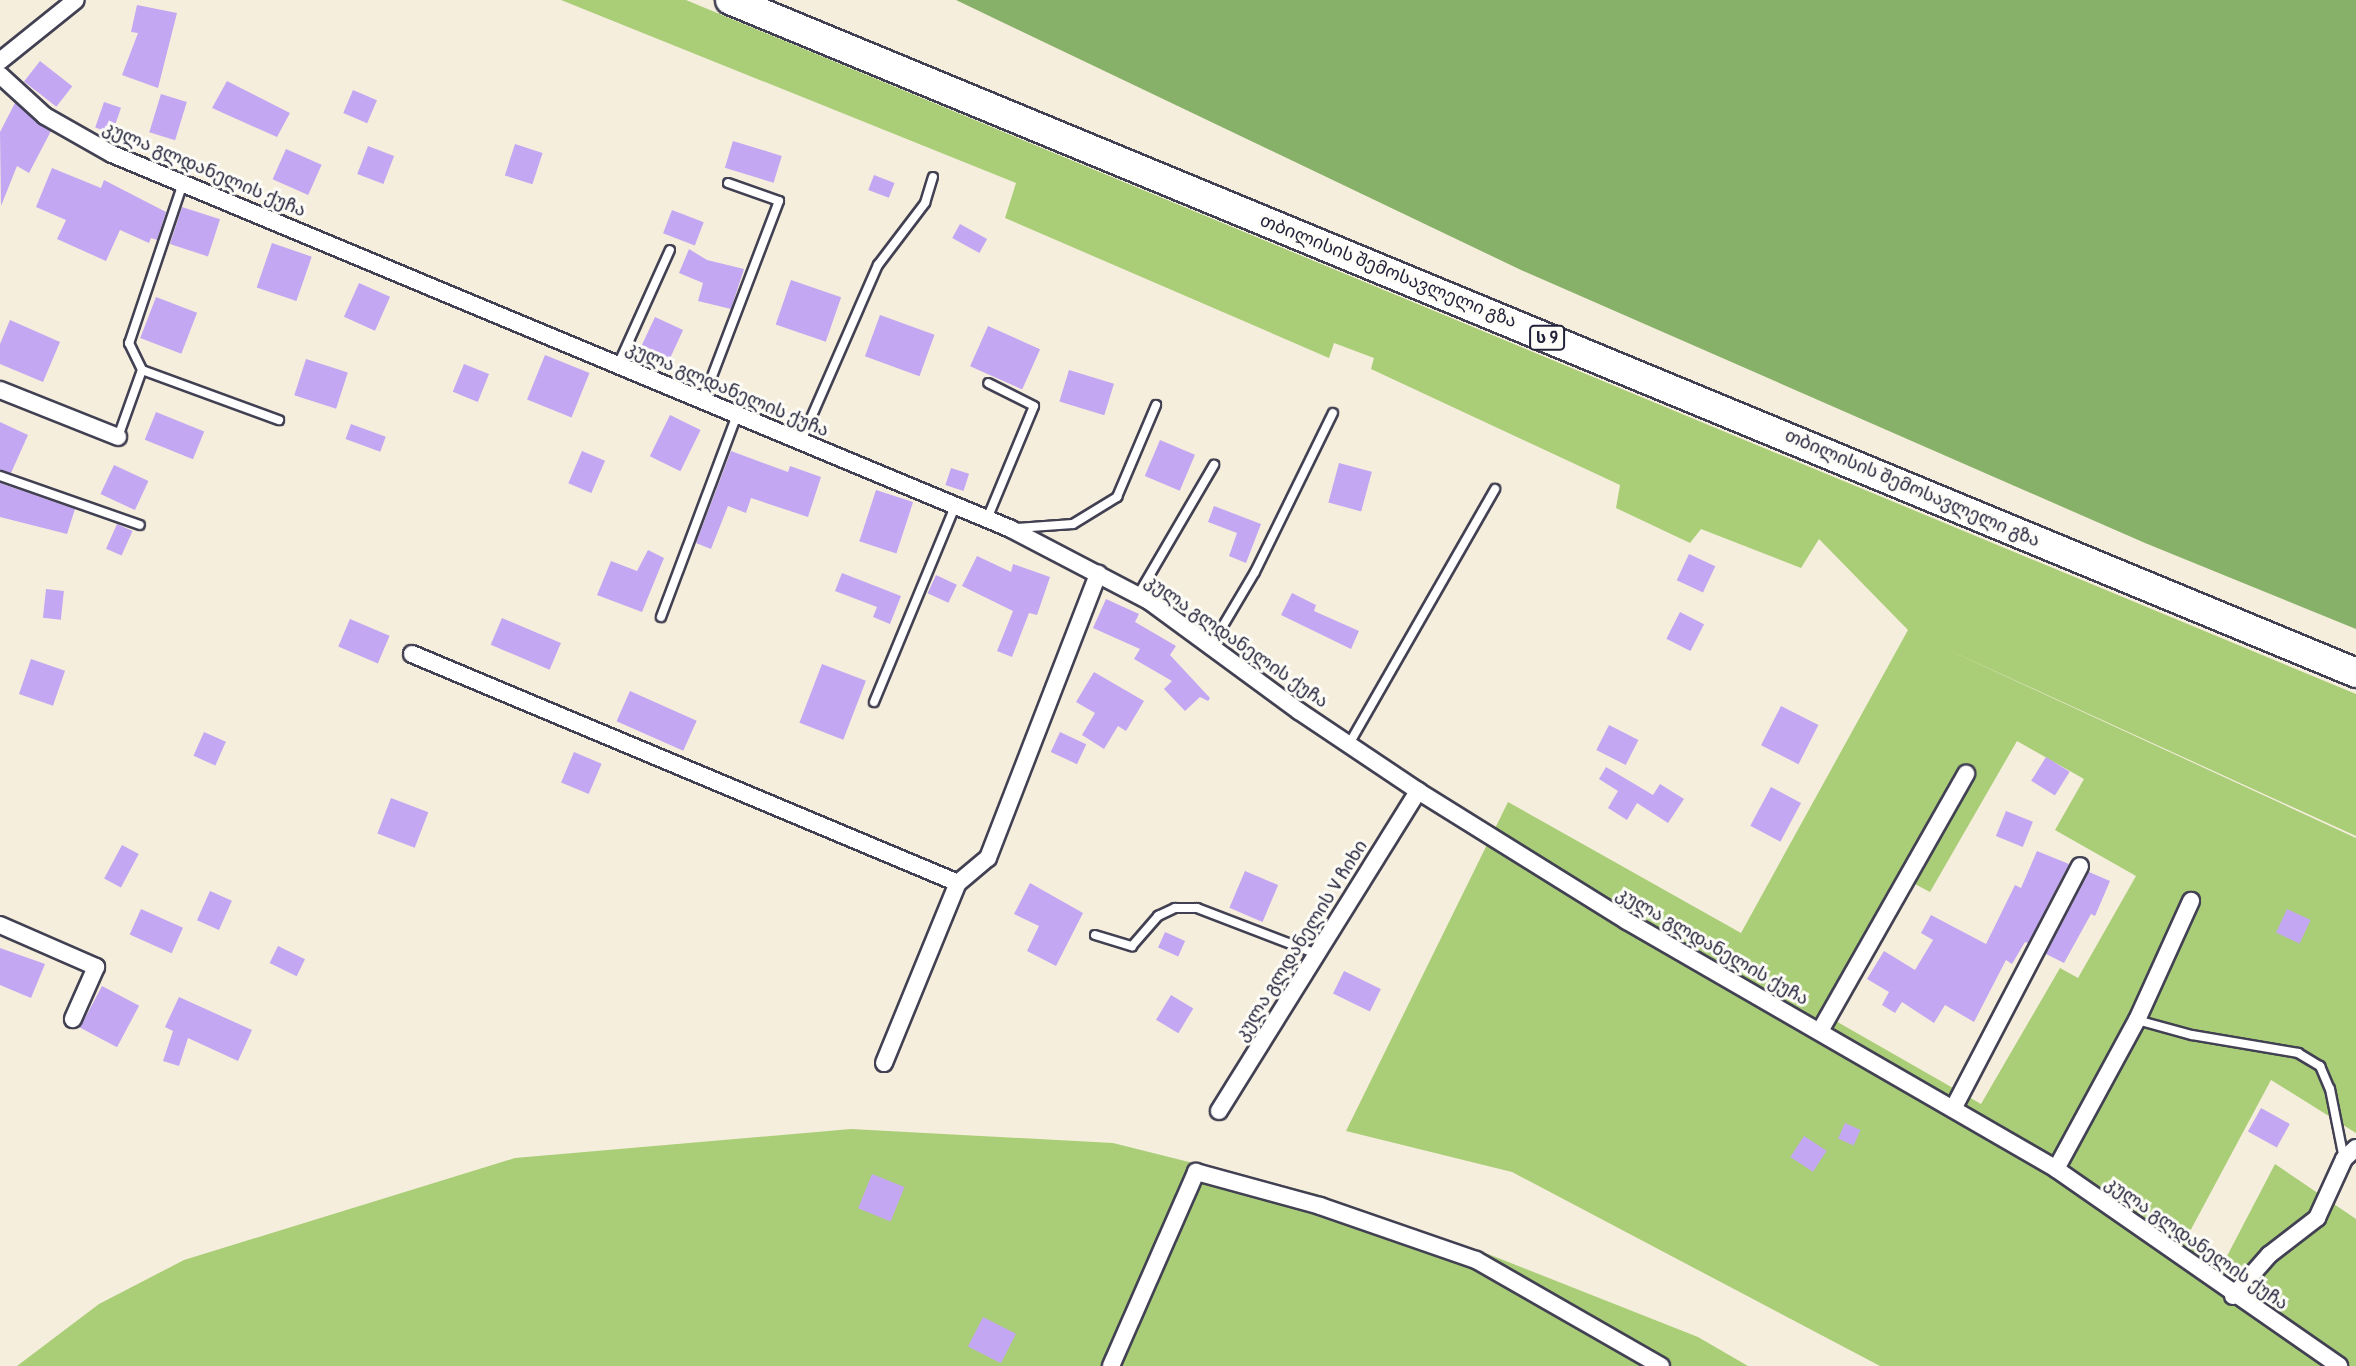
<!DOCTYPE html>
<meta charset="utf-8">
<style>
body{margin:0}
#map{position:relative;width:2356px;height:1366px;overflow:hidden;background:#f6eedc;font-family:Pangolin,"Noto Sans Georgian",sans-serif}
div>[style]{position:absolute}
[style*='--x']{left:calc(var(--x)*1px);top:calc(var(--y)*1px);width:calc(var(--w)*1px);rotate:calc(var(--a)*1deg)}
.green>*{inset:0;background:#aace78}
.forest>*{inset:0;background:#87b168}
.building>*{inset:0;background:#c4a7f2;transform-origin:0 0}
.roads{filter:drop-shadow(2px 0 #424153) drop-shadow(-2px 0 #424153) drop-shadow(0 2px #424153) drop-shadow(0 -2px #424153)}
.service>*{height:8px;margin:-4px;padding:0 4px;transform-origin:4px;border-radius:4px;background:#fff}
.minor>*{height:16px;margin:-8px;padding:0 8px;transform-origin:8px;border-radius:8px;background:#fff}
.trunk>*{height:28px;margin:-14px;padding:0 14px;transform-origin:14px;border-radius:14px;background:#fff}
span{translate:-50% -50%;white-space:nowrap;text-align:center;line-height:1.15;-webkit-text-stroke:6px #fdfcf7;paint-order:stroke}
.shield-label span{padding:2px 5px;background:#fdfcf7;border:2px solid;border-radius:5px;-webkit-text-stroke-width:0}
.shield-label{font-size:16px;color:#22223b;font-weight:700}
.street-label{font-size:18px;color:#22223b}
</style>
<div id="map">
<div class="green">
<i style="clip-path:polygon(evenodd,561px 0,686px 0,2356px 694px,2356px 836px,1940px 646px,2356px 838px,2356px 1133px,2271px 1080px,2188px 1235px,2226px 1258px,2275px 1164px,2356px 1219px,2356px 1366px,1880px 1366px,1512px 1172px,1346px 1131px,1508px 802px,1741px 933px,1908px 630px,1819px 539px,1801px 568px,1701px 529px,1690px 543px,1616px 508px,1620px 485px,1371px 369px,1374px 358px,1334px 343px,1329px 358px,1005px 218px,1016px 183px,561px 0,2017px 741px,2084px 779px,2055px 830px,2136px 876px,2078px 978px,2060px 968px,1981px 1104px,1834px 1020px,1913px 883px,1930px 892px,2017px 741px)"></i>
<i style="clip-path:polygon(851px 1129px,1113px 1143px,1317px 1194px,1483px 1252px,1698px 1337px,1748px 1366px,17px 1366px,99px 1304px,184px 1260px,515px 1158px)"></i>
</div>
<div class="forest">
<i style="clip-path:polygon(956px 0,2356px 0,2356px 629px,2145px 543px,1521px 270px)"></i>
</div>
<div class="building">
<i style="clip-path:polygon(137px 5px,177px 13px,158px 88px,122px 75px,138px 33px,131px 32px)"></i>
<i style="left:40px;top:61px;width:41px;height:26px;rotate:38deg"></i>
<i style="clip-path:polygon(227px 81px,290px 113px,277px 137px,212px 108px)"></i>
<i style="left:353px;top:90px;width:26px;height:25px;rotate:23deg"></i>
<i style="left:161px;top:94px;width:27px;height:40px;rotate:17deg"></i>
<i style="left:104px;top:102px;width:18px;height:27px;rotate:19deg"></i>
<i style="clip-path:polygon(15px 103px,51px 131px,29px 173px,17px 166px,1px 206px,0 132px)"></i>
<i style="left:733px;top:141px;width:51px;height:28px;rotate:17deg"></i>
<i style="left:515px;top:144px;width:29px;height:33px;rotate:18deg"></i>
<i style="left:368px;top:146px;width:28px;height:30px;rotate:21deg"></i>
<i style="left:286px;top:149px;width:39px;height:33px;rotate:24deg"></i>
<i style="clip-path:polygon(52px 168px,101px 188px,104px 180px,166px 212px,157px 240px,151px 238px,149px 243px,120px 230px,106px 261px,57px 239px,66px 220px,36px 207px)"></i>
<i style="left:874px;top:175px;width:22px;height:16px;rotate:21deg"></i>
<i style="left:182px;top:207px;width:40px;height:39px;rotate:18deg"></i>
<i style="left:672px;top:210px;width:34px;height:25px;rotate:21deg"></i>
<i style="left:960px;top:224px;width:31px;height:16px;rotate:29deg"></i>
<i style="left:272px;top:243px;width:42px;height:47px;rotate:19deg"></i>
<i style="clip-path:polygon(689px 249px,707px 260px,744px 269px,731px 309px,698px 301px,703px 283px,679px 273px)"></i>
<i style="left:791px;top:280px;width:53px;height:47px;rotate:19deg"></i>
<i style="left:359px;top:283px;width:34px;height:37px;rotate:24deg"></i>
<i style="left:156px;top:297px;width:44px;height:44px;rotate:21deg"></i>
<i style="left:880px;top:315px;width:58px;height:44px;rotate:20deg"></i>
<i style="left:655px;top:317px;width:31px;height:31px;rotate:25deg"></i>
<i style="clip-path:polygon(10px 320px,60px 342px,43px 382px,0 364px,0 344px)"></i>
<i style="left:988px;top:326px;width:57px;height:44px;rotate:24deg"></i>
<i style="left:545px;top:355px;width:48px;height:48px;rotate:22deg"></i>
<i style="left:306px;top:359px;width:44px;height:38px;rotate:18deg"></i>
<i style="left:464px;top:364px;width:27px;height:30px;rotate:22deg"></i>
<i style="left:1069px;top:370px;width:47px;height:33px;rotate:17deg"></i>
<i style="left:156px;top:412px;width:52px;height:30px;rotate:22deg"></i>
<i style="left:670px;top:415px;width:34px;height:46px;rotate:26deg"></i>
<i style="clip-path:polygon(0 422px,28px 435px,11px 473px,0 470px)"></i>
<i style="left:351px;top:424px;width:37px;height:16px;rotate:20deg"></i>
<i style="left:1160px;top:440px;width:38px;height:39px;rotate:23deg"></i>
<i style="left:582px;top:451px;width:25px;height:35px;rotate:23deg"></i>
<i style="clip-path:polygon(731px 451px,788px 472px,790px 466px,821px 477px,808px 517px,751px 498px,746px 513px,728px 506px,711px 549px,696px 543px)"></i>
<i style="left:1339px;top:463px;width:34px;height:41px;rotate:15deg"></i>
<i style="left:114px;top:465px;width:38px;height:32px;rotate:25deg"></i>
<i style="left:951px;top:468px;width:19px;height:18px;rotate:18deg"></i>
<i style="clip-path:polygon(0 483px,75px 509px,67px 534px,0 517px)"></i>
<i style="left:876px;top:490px;width:39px;height:54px;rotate:18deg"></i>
<i style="clip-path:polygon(1214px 506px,1261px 524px,1246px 563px,1229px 556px,1237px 533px,1208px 522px)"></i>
<i style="left:117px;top:524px;width:17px;height:27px;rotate:24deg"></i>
<i style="clip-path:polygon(648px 550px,664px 558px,642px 612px,597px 595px,611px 561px,637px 571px)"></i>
<i style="left:1689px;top:554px;width:29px;height:29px;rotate:25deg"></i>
<i style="clip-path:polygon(977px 556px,1011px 572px,1013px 564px,1050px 577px,1037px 615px,1029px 613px,1012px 657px,997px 651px,1013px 611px,962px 586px)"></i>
<i style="clip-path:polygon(842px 573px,901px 596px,890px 624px,873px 617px,877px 607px,835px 591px)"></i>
<i style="left:936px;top:575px;width:23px;height:20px;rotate:25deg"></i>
<i style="left:46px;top:589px;width:18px;height:29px;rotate:6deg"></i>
<i style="clip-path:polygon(1292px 593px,1316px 605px,1314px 611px,1359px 631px,1351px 649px,1281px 615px)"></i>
<i style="clip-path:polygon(1106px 599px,1139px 614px,1135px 622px,1176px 646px,1170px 655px,1210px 698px,1208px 701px,1200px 697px,1185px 711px,1164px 689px,1172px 681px,1134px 659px,1140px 649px,1093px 628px)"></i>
<i style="left:1680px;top:612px;width:27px;height:30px;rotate:27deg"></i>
<i style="left:502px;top:618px;width:64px;height:29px;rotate:23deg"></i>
<i style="left:350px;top:619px;width:43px;height:30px;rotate:23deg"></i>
<i style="left:31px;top:659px;width:36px;height:37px;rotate:19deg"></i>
<i style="left:822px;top:664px;width:47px;height:63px;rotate:21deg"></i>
<i style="clip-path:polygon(1094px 672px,1144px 701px,1126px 731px,1118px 726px,1104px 749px,1082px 735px,1095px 713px,1076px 702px)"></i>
<i style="left:630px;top:691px;width:73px;height:33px;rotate:24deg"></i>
<i style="left:1781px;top:706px;width:42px;height:44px;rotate:27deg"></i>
<i style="left:1609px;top:725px;width:33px;height:28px;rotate:27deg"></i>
<i style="left:204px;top:732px;width:24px;height:26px;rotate:24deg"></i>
<i style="left:1060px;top:732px;width:29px;height:22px;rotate:25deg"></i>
<i style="left:574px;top:752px;width:30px;height:33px;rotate:23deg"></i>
<i style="left:2046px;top:757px;width:28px;height:28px;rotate:32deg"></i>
<i style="clip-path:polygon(1606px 767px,1653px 795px,1660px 784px,1684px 799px,1668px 823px,1637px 803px,1627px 820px,1608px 808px,1618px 791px,1599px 779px)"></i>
<i style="left:1771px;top:787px;width:34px;height:44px;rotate:28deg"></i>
<i style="left:391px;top:798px;width:40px;height:38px;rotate:21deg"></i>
<i style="left:2006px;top:811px;width:29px;height:27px;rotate:22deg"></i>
<i style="left:122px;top:845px;width:19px;height:38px;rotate:28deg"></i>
<i style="clip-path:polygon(2037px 851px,2069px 864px,2028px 943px,2025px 942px,2012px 964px,2006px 960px,1974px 1022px,1945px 1005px,1934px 1023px,1902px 1002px,1895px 1013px,1882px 1005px,1889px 992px,1867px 979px,1884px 951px,1915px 970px,1933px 940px,1921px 933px,1931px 915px,1986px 944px,2015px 885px,2021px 888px)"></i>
<i style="left:1245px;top:871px;width:36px;height:40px;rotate:23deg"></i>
<i style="clip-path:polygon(2089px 872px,2110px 881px,2095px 916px,2091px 914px,2064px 963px,2046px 954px)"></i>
<i style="clip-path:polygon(1030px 883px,1083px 913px,1056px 966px,1027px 951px,1039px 926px,1014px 914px)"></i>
<i style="left:210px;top:891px;width:24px;height:32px;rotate:24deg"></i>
<i style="left:141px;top:909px;width:46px;height:28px;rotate:24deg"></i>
<i style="left:2287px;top:909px;width:26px;height:26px;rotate:25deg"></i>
<i style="left:1165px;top:932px;width:22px;height:17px;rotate:24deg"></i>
<i style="left:278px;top:946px;width:30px;height:19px;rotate:26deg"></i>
<i style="clip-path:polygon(0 948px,45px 964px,31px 998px,0 985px)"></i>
<i style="left:1344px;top:971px;width:41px;height:25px;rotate:26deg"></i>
<i style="left:102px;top:986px;width:42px;height:47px;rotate:28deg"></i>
<i style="left:1171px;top:995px;width:26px;height:29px;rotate:31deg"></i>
<i style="clip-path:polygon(179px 997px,252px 1030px,238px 1061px,188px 1038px,179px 1066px,163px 1061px,173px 1031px,165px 1027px)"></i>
<i style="left:2261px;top:1108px;width:33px;height:27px;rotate:29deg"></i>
<i style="left:1845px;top:1123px;width:17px;height:17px;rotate:24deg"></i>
<i style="left:1804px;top:1136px;width:27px;height:25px;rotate:33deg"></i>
<i style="left:872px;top:1174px;width:35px;height:37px;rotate:22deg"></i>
<i style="left:983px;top:1317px;width:37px;height:33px;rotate:27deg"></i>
</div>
<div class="roads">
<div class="service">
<i style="--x:183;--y:183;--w:169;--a:108.6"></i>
<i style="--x:129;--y:343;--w:30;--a:64"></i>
<i style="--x:142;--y:370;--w:146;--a:20.1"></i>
<i style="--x:618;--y:365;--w:126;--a:-65.7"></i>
<i style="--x:703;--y:400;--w:213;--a:-69.1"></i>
<i style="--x:779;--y:201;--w:54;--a:-160.6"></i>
<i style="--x:118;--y:437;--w:71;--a:-70.3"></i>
<i style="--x:801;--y:441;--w:192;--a:-66.4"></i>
<i style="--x:878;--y:265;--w:78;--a:-52.8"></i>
<i style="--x:925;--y:203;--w:27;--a:-73"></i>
<i style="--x:0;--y:476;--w:148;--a:19.3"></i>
<i style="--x:987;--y:519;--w:122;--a:-67.4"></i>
<i style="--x:1034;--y:406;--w:51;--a:-153.4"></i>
<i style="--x:1017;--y:528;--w:56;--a:-4.1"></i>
<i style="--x:1073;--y:524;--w:52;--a:-31.5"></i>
<i style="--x:1117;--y:497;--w:100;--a:-67"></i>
<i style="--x:1138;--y:595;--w:151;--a:-59.7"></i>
<i style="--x:661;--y:617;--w:216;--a:-69.4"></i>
<i style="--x:1211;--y:646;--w:86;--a:-59.3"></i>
<i style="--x:1255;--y:572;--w:177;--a:-63.9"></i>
<i style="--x:874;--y:702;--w:212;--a:-67.5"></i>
<i style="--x:1349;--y:744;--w:294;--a:-60.2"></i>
<i style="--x:1095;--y:935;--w:39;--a:17"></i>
<i style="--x:1132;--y:946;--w:40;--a:-49"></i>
<i style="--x:1158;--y:916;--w:19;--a:-25"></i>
<i style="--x:1175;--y:908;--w:22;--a:0"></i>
<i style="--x:1197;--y:908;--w:129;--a:21"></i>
<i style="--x:2137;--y:1020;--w:57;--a:15.3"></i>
<i style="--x:2192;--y:1035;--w:108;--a:9.6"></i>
<i style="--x:2298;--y:1053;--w:26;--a:31"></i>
<i style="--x:2320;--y:1066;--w:25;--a:67"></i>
<i style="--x:2330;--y:1089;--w:71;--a:78.7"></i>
</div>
<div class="minor">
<i style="--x:0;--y:61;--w:97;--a:-38.8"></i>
<i style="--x:0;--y:75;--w:61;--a:42.3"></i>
<i style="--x:45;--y:116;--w:77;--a:29.6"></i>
<i style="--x:112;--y:154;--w:974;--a:22.64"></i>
<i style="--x:1011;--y:529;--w:156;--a:27.6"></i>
<i style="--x:1149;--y:601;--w:186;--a:36.3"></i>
<i style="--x:1299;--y:711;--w:143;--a:33.9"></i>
<i style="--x:1418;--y:791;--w:246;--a:31.9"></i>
<i style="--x:1627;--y:921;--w:496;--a:30"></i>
<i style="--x:2056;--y:1169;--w:345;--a:34.8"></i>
<i style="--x:0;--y:390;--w:127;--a:21.7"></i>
<i style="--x:412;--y:654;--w:592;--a:22.75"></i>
<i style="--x:0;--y:925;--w:105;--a:23.6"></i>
<i style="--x:96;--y:967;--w:57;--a:113.9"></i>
<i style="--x:1820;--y:1031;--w:296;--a:-60.4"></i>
<i style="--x:884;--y:1063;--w:195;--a:-67.7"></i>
<i style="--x:958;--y:883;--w:39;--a:-40"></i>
<i style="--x:988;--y:858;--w:305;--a:-68.8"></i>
<i style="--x:1953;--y:1109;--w:274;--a:-62.4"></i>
<i style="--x:1219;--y:1111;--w:377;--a:-58.1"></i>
<i style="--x:2056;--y:1169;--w:170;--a:-61.5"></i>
<i style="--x:2137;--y:1020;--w:131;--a:-65.6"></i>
<i style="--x:2233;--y:1296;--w:55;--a:-48.7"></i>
<i style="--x:2269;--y:1255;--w:61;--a:-37.6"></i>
<i style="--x:2317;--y:1218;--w:65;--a:-65.4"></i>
<i style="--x:2344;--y:1159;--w:16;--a:-43"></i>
<i style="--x:1111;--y:1366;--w:212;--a:-66.3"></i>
<i style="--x:1196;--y:1172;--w:129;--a:15.3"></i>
<i style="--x:1320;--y:1206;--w:165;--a:19.1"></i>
<i style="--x:1476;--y:1260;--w:213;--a:29.8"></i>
</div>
<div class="trunk">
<i style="--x:730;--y:0;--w:1760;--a:22.48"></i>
</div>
</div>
<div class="shield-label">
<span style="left:1547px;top:338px">ს 9</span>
</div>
<div class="street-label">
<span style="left:204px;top:170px;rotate:23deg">კულა გლდანელის ქუჩა</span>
<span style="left:1388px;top:272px;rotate:22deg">თბილისის შემოსავლელი გზა</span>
<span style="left:727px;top:390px;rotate:23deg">კულა გლდანელის ქუჩა</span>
<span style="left:1912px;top:489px;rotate:23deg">თბილისის შემოსავლელი გზა</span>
<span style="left:1236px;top:642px;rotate:35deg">კულა გლდანელის ქუჩა</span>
<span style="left:1302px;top:941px;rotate:-58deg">კულა გლდანელის V ჩიხი</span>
<span style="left:1712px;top:947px;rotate:30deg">კულა გლდანელის ქუჩა</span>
<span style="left:2196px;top:1244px;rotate:35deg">კულა გლდანელის ქუჩა</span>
</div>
</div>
